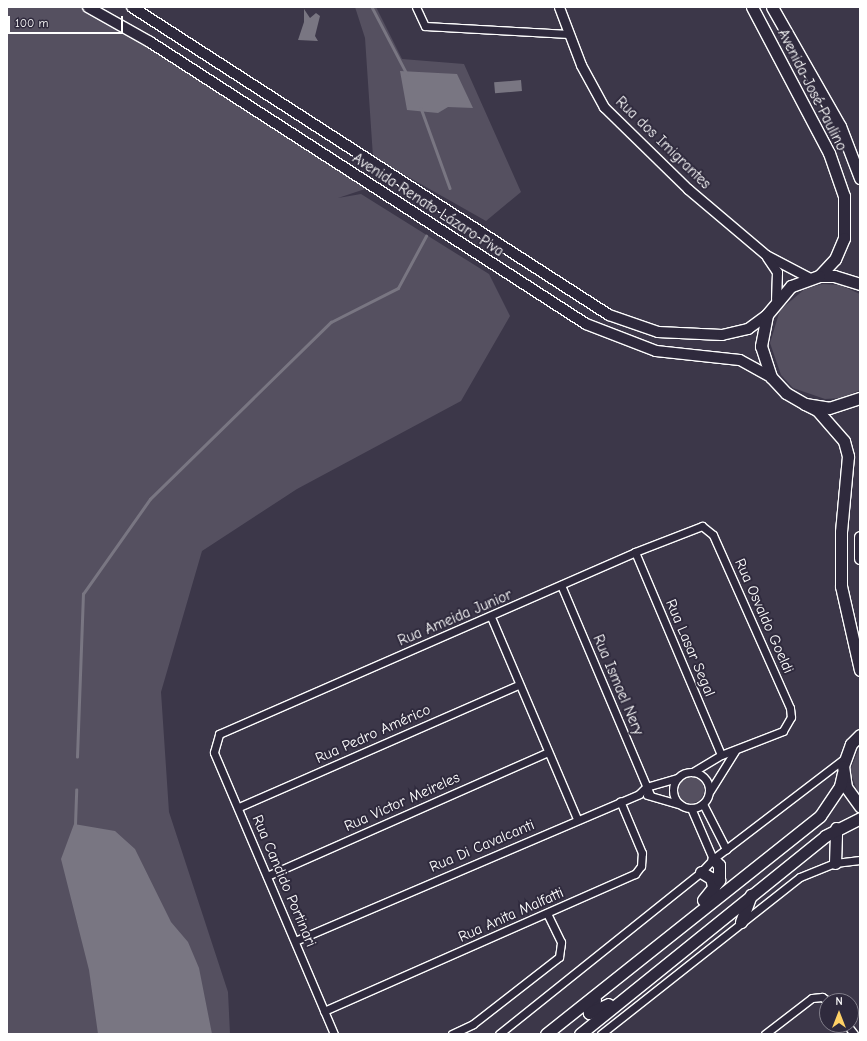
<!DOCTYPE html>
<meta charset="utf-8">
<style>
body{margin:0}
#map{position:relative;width:867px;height:1041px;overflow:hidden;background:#3c3749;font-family:"Comic Neue",sans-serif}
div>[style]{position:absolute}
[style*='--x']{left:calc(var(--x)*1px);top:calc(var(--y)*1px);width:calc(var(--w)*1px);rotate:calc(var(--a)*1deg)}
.green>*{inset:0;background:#555060}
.round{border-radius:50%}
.water>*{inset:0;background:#797682;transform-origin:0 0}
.stream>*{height:2.5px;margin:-1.25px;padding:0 1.25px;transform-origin:1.25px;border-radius:1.25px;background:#797682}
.roads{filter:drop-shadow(1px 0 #fff) drop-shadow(-1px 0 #fff) drop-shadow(0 1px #fff) drop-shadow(0 -1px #fff)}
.minor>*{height:7px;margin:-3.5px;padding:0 3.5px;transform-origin:3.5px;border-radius:3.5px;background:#2f2a3d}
.minor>.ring{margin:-3.5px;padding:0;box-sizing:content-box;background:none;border:7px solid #2f2a3d;border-radius:50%}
.tertiary>*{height:9px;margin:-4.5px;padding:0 4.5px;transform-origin:4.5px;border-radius:4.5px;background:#2f2a3d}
.secondary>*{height:10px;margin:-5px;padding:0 5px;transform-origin:5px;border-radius:5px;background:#2f2a3d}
.primary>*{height:11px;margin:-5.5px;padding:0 5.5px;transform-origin:5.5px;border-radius:5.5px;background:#2f2a3d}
span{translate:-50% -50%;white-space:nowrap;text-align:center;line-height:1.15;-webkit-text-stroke:4px #2f2a3d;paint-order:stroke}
.street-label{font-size:15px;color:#fff}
.frame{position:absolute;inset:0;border:8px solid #fff;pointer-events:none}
.north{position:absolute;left:819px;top:993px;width:40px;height:40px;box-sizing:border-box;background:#2f2a3d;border:1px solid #827f8b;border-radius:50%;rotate:0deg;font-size:11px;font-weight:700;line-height:16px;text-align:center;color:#fff}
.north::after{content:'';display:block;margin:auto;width:14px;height:18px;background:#ffd166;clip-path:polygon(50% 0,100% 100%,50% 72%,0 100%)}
.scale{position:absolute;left:8px;top:16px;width:115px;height:18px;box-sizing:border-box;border:2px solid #fff;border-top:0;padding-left:5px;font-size:12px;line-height:14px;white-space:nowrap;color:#fff;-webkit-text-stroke:3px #2f2a3d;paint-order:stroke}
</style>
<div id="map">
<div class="green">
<i style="clip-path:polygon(7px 7px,80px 7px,150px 42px,371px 187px,338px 198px,361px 194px,489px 274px,510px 316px,461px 401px,297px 489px,202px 551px,161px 692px,169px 812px,228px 992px,230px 1034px,7px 1034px)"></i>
<i style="clip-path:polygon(355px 7px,376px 7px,402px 59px,464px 64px,521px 192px,486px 221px,373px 157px,365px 38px)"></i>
<i style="clip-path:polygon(823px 284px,840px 285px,860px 294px,860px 390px,842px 398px,825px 399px,793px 388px,781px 375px,770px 343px,780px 310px,806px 288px)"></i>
<i style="clip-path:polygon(860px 746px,860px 798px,850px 771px)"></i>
<i class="round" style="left:678px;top:777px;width:26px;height:26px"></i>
</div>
<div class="water">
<i style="clip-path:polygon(304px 9px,310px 18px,316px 13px,320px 16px,315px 36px,318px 41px,298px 40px,304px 22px)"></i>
<i style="clip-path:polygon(400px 71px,457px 74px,473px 108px,448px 107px,438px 113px,407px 110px)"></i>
<i style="left:521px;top:80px;width:11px;height:27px;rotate:85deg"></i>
<i style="clip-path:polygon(74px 824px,115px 831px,135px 849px,171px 922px,188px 942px,199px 968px,212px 1034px,98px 1034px,89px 970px,61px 859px)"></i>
</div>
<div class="stream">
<i style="--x:372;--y:7;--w:76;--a:62.4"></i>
<i style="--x:421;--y:108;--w:85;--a:70.1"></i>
<i style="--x:77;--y:757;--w:163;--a:-87.9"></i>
<i style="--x:83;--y:594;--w:116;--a:-54.8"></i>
<i style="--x:150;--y:499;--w:253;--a:-44.4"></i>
<i style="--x:331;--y:322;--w:75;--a:-26.9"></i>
<i style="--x:398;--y:288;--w:59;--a:-61.7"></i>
<i style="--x:75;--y:825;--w:35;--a:-88"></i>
</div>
<div class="roads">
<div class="minor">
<i style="--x:416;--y:7;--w:21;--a:65"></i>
<i style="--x:425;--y:26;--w:144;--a:3.2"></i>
<i style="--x:635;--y:552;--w:220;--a:67"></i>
<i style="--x:561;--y:585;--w:228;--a:67"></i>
<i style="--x:491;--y:617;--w:220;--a:66.9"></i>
<i class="ring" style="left:673px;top:772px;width:29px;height:29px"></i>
<i style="--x:710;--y:791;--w:47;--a:-58"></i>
<i style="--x:647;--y:795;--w:33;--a:16"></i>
<i style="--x:703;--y:804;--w:51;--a:62.9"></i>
<i style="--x:239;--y:807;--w:305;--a:-23.6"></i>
<i style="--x:691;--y:808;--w:56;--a:66.7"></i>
<i style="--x:267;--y:876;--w:307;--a:-23.8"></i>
<i style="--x:295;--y:941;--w:374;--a:-23.1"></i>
<i style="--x:639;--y:794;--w:10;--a:-45"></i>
<i style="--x:646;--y:787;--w:33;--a:-16"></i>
<i style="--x:324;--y:1011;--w:340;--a:-23.8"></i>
<i style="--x:635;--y:874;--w:10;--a:-53"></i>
<i style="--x:641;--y:866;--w:13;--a:-86"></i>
<i style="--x:642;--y:853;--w:56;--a:-112.9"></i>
<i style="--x:847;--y:1025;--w:11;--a:52"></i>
<i style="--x:334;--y:1034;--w:306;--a:-113.1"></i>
<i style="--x:214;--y:752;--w:19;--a:-74"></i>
<i style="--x:219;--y:734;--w:454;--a:-23.6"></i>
<i style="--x:635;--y:552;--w:72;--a:-21.2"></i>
<i style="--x:702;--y:526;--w:14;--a:39"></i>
<i style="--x:713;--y:535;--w:189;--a:66"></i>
<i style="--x:790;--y:708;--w:9;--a:84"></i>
<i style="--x:791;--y:717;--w:16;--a:120"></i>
<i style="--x:783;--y:731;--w:66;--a:158.8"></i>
<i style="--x:721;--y:755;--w:33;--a:149"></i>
<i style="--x:452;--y:1034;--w:23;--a:-25"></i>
<i style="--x:473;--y:1024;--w:109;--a:-37.9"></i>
<i style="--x:559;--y:957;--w:15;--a:-82"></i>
<i style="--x:561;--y:942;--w:32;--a:-116"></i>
<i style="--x:499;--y:1034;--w:259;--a:-38.7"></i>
<i style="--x:701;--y:872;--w:18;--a:-47"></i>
<i style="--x:713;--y:859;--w:165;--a:-37.4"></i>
<i style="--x:601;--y:1034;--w:253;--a:-38.3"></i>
<i style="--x:800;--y:877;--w:38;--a:-22"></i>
<i style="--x:835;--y:863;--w:25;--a:-7"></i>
<i style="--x:765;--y:1034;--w:59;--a:-37.5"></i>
<i style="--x:812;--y:998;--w:10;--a:-6"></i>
<i style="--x:822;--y:997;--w:7;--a:34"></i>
</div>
<div class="tertiary">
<i style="--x:559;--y:7;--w:62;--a:69.2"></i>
<i style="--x:581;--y:65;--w:48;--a:61.3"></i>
<i style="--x:604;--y:107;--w:117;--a:44.3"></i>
<i style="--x:688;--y:189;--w:102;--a:40.2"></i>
<i style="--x:766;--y:255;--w:50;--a:27.6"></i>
<i style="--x:767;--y:257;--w:18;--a:56"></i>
<i style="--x:777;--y:272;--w:27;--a:92"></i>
</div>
<div class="secondary">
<i style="--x:88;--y:7;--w:71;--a:29.4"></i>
<i style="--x:150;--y:42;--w:519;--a:32.89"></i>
<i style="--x:586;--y:324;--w:75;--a:21.1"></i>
<i style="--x:656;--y:351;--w:84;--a:6.1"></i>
<i style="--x:740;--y:360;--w:35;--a:29"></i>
<i style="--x:132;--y:7;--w:568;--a:32.85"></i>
<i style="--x:609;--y:315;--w:52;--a:19.1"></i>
<i style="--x:658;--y:332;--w:64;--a:2.7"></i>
<i style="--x:722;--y:335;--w:27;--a:-13"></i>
<i style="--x:748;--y:329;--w:24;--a:-36"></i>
</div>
<div class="primary">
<i style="--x:752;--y:7;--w:165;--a:62.2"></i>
<i style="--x:829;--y:153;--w:46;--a:70.8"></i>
<i style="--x:844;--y:196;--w:42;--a:90"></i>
<i style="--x:844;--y:238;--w:23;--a:113"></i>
<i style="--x:835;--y:259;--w:23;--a:133"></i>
<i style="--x:772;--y:7;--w:137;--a:60.3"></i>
<i style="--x:840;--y:126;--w:56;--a:69"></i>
<i style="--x:860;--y:284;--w:27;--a:-163"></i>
<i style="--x:834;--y:276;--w:15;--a:180"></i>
<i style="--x:819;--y:276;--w:30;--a:160"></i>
<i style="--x:791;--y:286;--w:38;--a:130"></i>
<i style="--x:767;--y:315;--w:32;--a:101"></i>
<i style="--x:761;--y:346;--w:33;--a:72"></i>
<i style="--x:771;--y:377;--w:22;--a:47"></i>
<i style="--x:786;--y:393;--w:22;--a:30"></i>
<i style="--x:805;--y:404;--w:24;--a:9"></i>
<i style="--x:829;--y:408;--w:33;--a:-18"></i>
<i style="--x:805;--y:404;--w:13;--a:27"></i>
<i style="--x:817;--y:410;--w:41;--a:48.9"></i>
<i style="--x:844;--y:441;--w:16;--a:75"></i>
<i style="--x:848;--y:456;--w:76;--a:95.3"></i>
<i style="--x:841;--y:532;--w:54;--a:90"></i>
<i style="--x:841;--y:586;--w:86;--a:77.3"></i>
<i style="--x:860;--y:537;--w:21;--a:90"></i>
<i style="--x:860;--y:735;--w:13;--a:135"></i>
<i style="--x:851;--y:744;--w:23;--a:110"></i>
<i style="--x:843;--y:766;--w:21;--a:82"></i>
<i style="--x:846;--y:787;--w:24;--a:54"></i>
<i style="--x:835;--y:863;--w:35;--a:-88"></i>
<i style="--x:701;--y:872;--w:12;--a:31"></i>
<i style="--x:711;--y:878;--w:12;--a:76"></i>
<i style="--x:703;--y:900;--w:26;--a:-51"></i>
<i style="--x:719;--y:880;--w:15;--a:-90"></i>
<i style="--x:719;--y:865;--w:8;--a:-135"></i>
<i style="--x:741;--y:922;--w:29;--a:-70"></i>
<i style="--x:595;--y:1000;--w:9;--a:139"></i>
<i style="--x:588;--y:1006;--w:7;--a:82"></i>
<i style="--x:589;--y:1013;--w:21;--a:-25"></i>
<i style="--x:546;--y:1034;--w:350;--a:-38.5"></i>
<i style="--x:820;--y:816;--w:36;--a:-56"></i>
<i style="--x:840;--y:786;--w:13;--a:-77"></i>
<i style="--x:580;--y:1034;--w:315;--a:-38.9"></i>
<i style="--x:825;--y:836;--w:39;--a:-27"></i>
</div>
</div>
<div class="street-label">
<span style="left:812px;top:90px;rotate:63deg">Avenida José Paulino</span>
<span style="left:663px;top:143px;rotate:44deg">Rua dos Imigrantes</span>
<span style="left:428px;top:205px;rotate:33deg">Avenida Renato Lázaro Piva</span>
<span style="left:764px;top:616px;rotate:66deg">Rua Osvaldo Goeldi</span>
<span style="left:455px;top:618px;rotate:-23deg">Rua Ameida Junior</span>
<span style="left:690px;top:648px;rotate:67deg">Rua Lasar Segal</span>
<span style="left:618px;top:685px;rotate:67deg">Rua Ismael Nery</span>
<span style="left:373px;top:734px;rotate:-24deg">Rua Pedro Américo</span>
<span style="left:402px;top:802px;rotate:-24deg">Rua Victor Meireles</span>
<span style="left:482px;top:846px;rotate:-23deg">Rua Di Cavalcanti</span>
<span style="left:284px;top:881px;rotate:67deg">Rua Candido Portinari</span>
<span style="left:511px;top:915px;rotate:-24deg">Rua Anita Malfatti</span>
</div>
<div class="frame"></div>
<div class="north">N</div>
<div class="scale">100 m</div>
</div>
